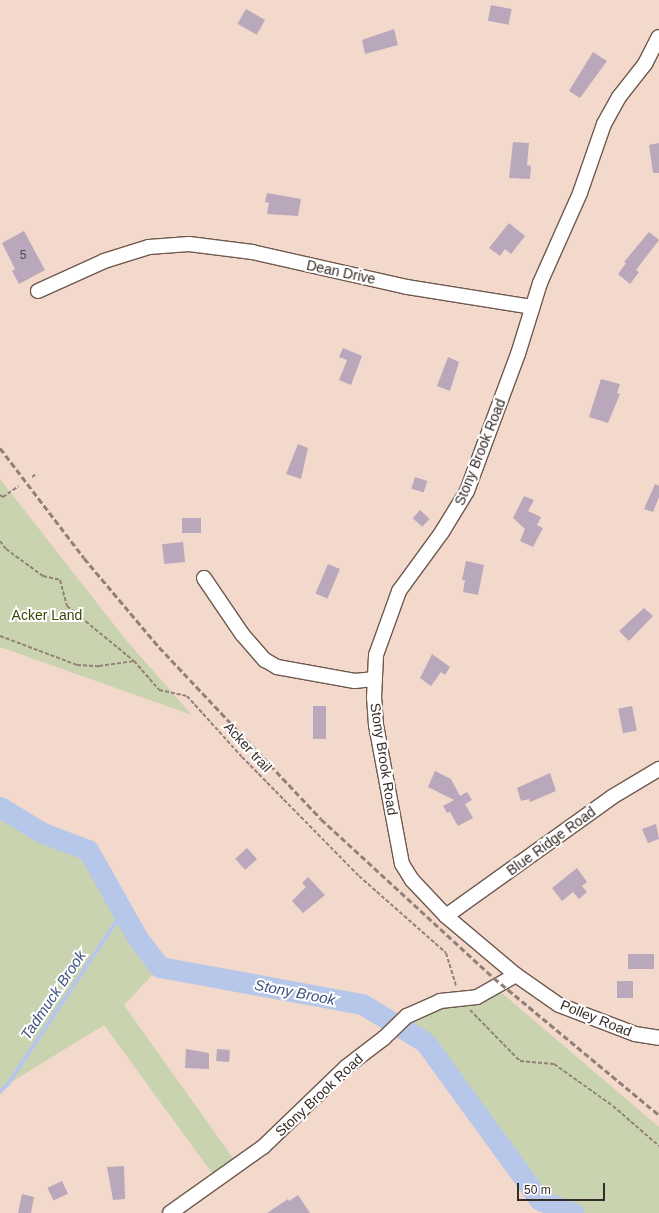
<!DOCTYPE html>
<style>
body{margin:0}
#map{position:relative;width:659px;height:1213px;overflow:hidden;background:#f3d9cc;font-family:Arial,sans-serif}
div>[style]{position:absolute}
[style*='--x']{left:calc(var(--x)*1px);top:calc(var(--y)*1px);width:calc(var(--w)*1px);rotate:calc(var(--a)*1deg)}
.green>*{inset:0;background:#c9d3af}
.stream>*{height:3.5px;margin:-1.75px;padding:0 1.75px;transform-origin:1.75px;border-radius:1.75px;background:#b6c7ea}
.river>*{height:21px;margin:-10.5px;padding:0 10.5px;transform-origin:10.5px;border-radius:10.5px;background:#b6c7ea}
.building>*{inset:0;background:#b9a7bb;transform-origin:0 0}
.path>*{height:2px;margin-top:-1px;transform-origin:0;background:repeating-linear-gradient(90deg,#938179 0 4px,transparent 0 6px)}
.roads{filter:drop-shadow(1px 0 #6f594e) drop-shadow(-1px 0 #6f594e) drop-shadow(0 1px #6f594e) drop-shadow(0 -1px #6f594e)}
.minor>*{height:14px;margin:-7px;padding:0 7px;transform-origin:7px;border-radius:7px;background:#fff}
.rail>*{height:3px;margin-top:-1.5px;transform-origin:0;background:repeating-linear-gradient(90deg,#918077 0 6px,transparent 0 9px)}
span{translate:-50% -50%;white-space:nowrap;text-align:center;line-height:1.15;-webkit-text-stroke:4px #fff;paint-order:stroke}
.number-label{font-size:12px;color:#564a4c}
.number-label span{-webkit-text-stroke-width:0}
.street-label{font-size:14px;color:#352b27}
.park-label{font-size:14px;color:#3c4709}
.water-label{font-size:15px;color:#3d5281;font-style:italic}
.scale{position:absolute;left:517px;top:1183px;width:88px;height:18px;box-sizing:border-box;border:2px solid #352b27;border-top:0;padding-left:5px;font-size:12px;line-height:14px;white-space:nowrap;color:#352b27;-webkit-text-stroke:3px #fff;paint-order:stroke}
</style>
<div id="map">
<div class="green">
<i style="clip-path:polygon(0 479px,126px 640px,192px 715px,0 647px)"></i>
<i style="clip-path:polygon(0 807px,43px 833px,88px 850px,160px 967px,124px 1005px,238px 1165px,217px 1180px,104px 1025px,0 1089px)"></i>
<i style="clip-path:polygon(496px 988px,659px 1127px,659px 1213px,567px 1213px,569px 1211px,540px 1200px,407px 1016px)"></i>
</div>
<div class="stream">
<i style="--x:0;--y:1092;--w:11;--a:-45"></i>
<i style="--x:8;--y:1084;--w:209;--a:-56.3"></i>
</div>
<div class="river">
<i style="--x:0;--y:807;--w:50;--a:31.2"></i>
<i style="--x:43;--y:833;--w:48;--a:20.7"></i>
<i style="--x:88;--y:850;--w:100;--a:60.6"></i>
<i style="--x:137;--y:937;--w:38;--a:53"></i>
<i style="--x:160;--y:967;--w:205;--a:10.4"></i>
<i style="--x:362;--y:1004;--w:74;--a:31.1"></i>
<i style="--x:425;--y:1042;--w:195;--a:54"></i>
<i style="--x:540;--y:1200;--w:36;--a:21"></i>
</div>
<div class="building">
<i style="left:491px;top:5px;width:21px;height:16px;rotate:11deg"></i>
<i style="left:246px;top:9px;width:22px;height:17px;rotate:30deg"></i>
<i style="clip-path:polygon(394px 29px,398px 45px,365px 54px,362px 40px)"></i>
<i style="clip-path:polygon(593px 52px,607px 61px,580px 98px,569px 91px)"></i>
<i style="clip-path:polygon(513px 142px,529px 143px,527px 165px,531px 166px,530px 179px,509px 178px)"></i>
<i style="clip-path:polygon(659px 143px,659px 173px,653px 173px,649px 145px)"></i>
<i style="clip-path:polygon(267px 193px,301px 199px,298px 216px,267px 214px,269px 203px,265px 202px)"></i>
<i style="clip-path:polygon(509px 223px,525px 236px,511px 254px,505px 249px,500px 256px,489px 248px)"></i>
<i style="clip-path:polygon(24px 231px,45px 270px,19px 284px,12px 271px,15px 269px,2px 243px)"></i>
<i style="clip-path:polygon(649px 232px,659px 240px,636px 270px,639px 272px,630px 284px,618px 274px,626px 263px,624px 262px)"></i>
<i style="clip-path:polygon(343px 348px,362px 356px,351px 385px,339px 380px,347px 360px,339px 357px)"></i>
<i style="clip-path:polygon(448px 357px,459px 362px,450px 391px,437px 386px)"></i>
<i style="clip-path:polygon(601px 379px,620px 384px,617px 393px,620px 394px,608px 423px,589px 417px)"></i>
<i style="clip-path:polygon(298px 444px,308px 448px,301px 479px,286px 474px)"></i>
<i style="left:415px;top:477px;width:13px;height:12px;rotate:18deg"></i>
<i style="clip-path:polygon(655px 484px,659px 486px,659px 497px,653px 512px,644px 509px)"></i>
<i style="clip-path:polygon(524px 496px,534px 500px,528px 511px,541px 517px,537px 525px,543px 528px,533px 547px,520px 541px,525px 529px,513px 518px)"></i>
<i style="left:420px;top:510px;width:13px;height:11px;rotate:42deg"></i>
<i style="left:182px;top:518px;width:19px;height:15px"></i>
<i style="left:183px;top:542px;width:20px;height:21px;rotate:84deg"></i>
<i style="clip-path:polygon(466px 561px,484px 565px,478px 595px,463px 592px,465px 580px,462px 580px)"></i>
<i style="left:328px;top:564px;width:13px;height:32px;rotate:23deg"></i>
<i style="clip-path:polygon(644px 608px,653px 616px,629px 641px,619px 631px)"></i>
<i style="clip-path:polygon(432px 654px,450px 667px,445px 675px,441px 672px,431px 686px,420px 678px)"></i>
<i style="left:313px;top:706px;width:13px;height:33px"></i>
<i style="left:632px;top:706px;width:25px;height:14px;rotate:79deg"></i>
<i style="clip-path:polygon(435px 771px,451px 779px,460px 796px,467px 792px,472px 800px,465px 804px,473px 818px,458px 826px,450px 812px,447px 813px,443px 806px,454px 800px,428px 787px)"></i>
<i style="clip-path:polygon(550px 773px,556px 791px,530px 802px,529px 799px,521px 801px,517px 788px)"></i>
<i style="clip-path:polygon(656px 824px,659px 839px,648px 843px,642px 829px)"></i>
<i style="left:247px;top:848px;width:15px;height:16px;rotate:48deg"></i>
<i style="clip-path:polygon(577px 868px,587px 882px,582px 886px,587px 892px,579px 899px,573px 892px,562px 901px,552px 888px)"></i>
<i style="clip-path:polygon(308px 877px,325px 895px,303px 913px,292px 901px,306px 887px,302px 883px)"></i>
<i style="left:654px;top:954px;width:15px;height:26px;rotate:90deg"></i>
<i style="left:617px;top:981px;width:16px;height:17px"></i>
<i style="clip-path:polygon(186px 1049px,209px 1053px,209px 1069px,185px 1068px)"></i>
<i style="left:217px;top:1049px;width:13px;height:12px;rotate:4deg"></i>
<i style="clip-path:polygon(124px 1166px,125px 1199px,113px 1200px,107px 1167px)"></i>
<i style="left:62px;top:1181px;width:14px;height:16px;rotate:65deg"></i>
<i style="clip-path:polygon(22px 1194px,34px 1197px,31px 1213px,18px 1213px)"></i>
<i style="clip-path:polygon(298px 1195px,310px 1213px,267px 1213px,288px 1199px,289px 1201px)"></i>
</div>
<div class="path">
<i style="--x:32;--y:477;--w:5;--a:-37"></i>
<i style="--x:0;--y:495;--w:4;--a:34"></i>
<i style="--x:3;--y:497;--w:19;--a:-35"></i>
<i style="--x:0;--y:541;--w:10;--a:53"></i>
<i style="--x:6;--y:549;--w:46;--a:36.1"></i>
<i style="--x:43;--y:576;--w:17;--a:13"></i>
<i style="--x:60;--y:580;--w:27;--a:75"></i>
<i style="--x:67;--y:606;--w:87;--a:39.4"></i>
<i style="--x:134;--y:661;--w:38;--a:49"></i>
<i style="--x:159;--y:690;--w:29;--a:12"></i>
<i style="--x:187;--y:696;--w:82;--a:48"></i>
<i style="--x:242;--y:757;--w:167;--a:45.5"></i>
<i style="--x:359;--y:876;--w:116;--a:41.5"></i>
<i style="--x:446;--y:953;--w:34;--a:73"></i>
<i style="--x:0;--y:636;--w:82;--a:20.6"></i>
<i style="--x:77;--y:665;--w:22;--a:3"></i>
<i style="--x:99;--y:666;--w:35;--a:-8"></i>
<i style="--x:470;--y:1010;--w:71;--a:45.6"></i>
<i style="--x:520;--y:1061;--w:34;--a:5"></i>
<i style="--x:554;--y:1064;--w:72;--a:35.4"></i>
<i style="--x:613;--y:1106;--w:61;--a:41"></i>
</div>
<div class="roads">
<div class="minor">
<i style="--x:38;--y:291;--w:72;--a:-24.4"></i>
<i style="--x:104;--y:261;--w:47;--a:-17.3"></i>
<i style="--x:149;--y:247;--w:40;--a:-4.3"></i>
<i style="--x:189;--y:244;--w:64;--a:7.2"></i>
<i style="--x:252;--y:252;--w:159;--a:12.7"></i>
<i style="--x:407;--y:287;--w:127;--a:9.1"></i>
<i style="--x:204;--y:578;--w:68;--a:55.8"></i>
<i style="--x:242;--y:634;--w:35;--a:49"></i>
<i style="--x:265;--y:660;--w:14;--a:30"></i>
<i style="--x:277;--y:667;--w:79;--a:10.2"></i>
<i style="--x:355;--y:681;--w:20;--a:-6"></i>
<i style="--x:446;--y:916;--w:204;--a:-35.6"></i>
<i style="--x:612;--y:797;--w:55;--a:-30.8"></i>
<i style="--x:516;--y:975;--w:52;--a:34.9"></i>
<i style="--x:559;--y:1005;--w:81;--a:20.9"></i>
<i style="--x:635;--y:1034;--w:24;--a:9"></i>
<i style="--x:170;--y:1213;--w:114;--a:-35.4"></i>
<i style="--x:263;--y:1147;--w:115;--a:-43.9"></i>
<i style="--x:346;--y:1067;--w:48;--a:-37.3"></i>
<i style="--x:384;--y:1038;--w:32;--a:-44"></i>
<i style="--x:407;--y:1016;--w:36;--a:-24"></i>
<i style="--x:440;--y:1001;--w:37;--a:-6"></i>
<i style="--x:477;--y:997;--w:45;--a:-29.4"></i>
<i style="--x:516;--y:975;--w:92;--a:-139.9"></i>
<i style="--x:446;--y:916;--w:50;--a:-133.4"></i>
<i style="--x:412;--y:880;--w:19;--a:-122"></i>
<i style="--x:402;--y:864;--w:141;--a:-100.6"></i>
<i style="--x:376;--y:725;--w:27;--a:-94"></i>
<i style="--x:374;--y:698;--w:43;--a:-87.3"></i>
<i style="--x:376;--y:655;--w:68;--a:-70.2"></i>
<i style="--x:399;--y:591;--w:73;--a:-53.9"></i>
<i style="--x:442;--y:532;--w:48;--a:-58.6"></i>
<i style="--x:467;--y:491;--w:146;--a:-69.6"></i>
<i style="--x:518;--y:354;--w:74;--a:-72.8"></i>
<i style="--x:540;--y:283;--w:98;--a:-66"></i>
<i style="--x:580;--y:193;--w:73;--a:-70.8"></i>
<i style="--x:604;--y:124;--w:31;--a:-61"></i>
<i style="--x:619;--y:97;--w:42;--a:-51.8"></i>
<i style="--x:645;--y:64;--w:30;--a:-63"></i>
</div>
</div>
<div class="rail">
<i style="--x:0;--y:448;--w:138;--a:52.6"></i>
<i style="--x:84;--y:558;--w:116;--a:49.9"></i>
<i style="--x:159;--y:647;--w:236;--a:46.7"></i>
<i style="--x:321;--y:819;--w:235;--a:42.6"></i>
<i style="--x:494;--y:978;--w:214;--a:39.7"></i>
</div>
<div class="number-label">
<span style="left:23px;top:256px">5</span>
</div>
<div class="street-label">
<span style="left:341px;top:272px;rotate:12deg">Dean Drive</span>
<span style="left:480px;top:452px;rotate:-68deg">Stony Brook Road</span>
<span style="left:248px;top:747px;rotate:47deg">Acker trail</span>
<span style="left:384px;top:759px;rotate:81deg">Stony Brook Road</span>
<span style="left:551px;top:841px;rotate:-36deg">Blue Ridge Road</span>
<span style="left:596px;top:1018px;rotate:22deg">Polley Road</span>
<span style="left:319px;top:1095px;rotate:-43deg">Stony Brook Road</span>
</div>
<div class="park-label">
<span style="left:47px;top:615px">Acker Land</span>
</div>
<div class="water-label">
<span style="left:295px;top:992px;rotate:11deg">Stony Brook</span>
<span style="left:53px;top:995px;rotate:-56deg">Tadmuck Brook</span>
</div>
<div class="scale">50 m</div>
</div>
